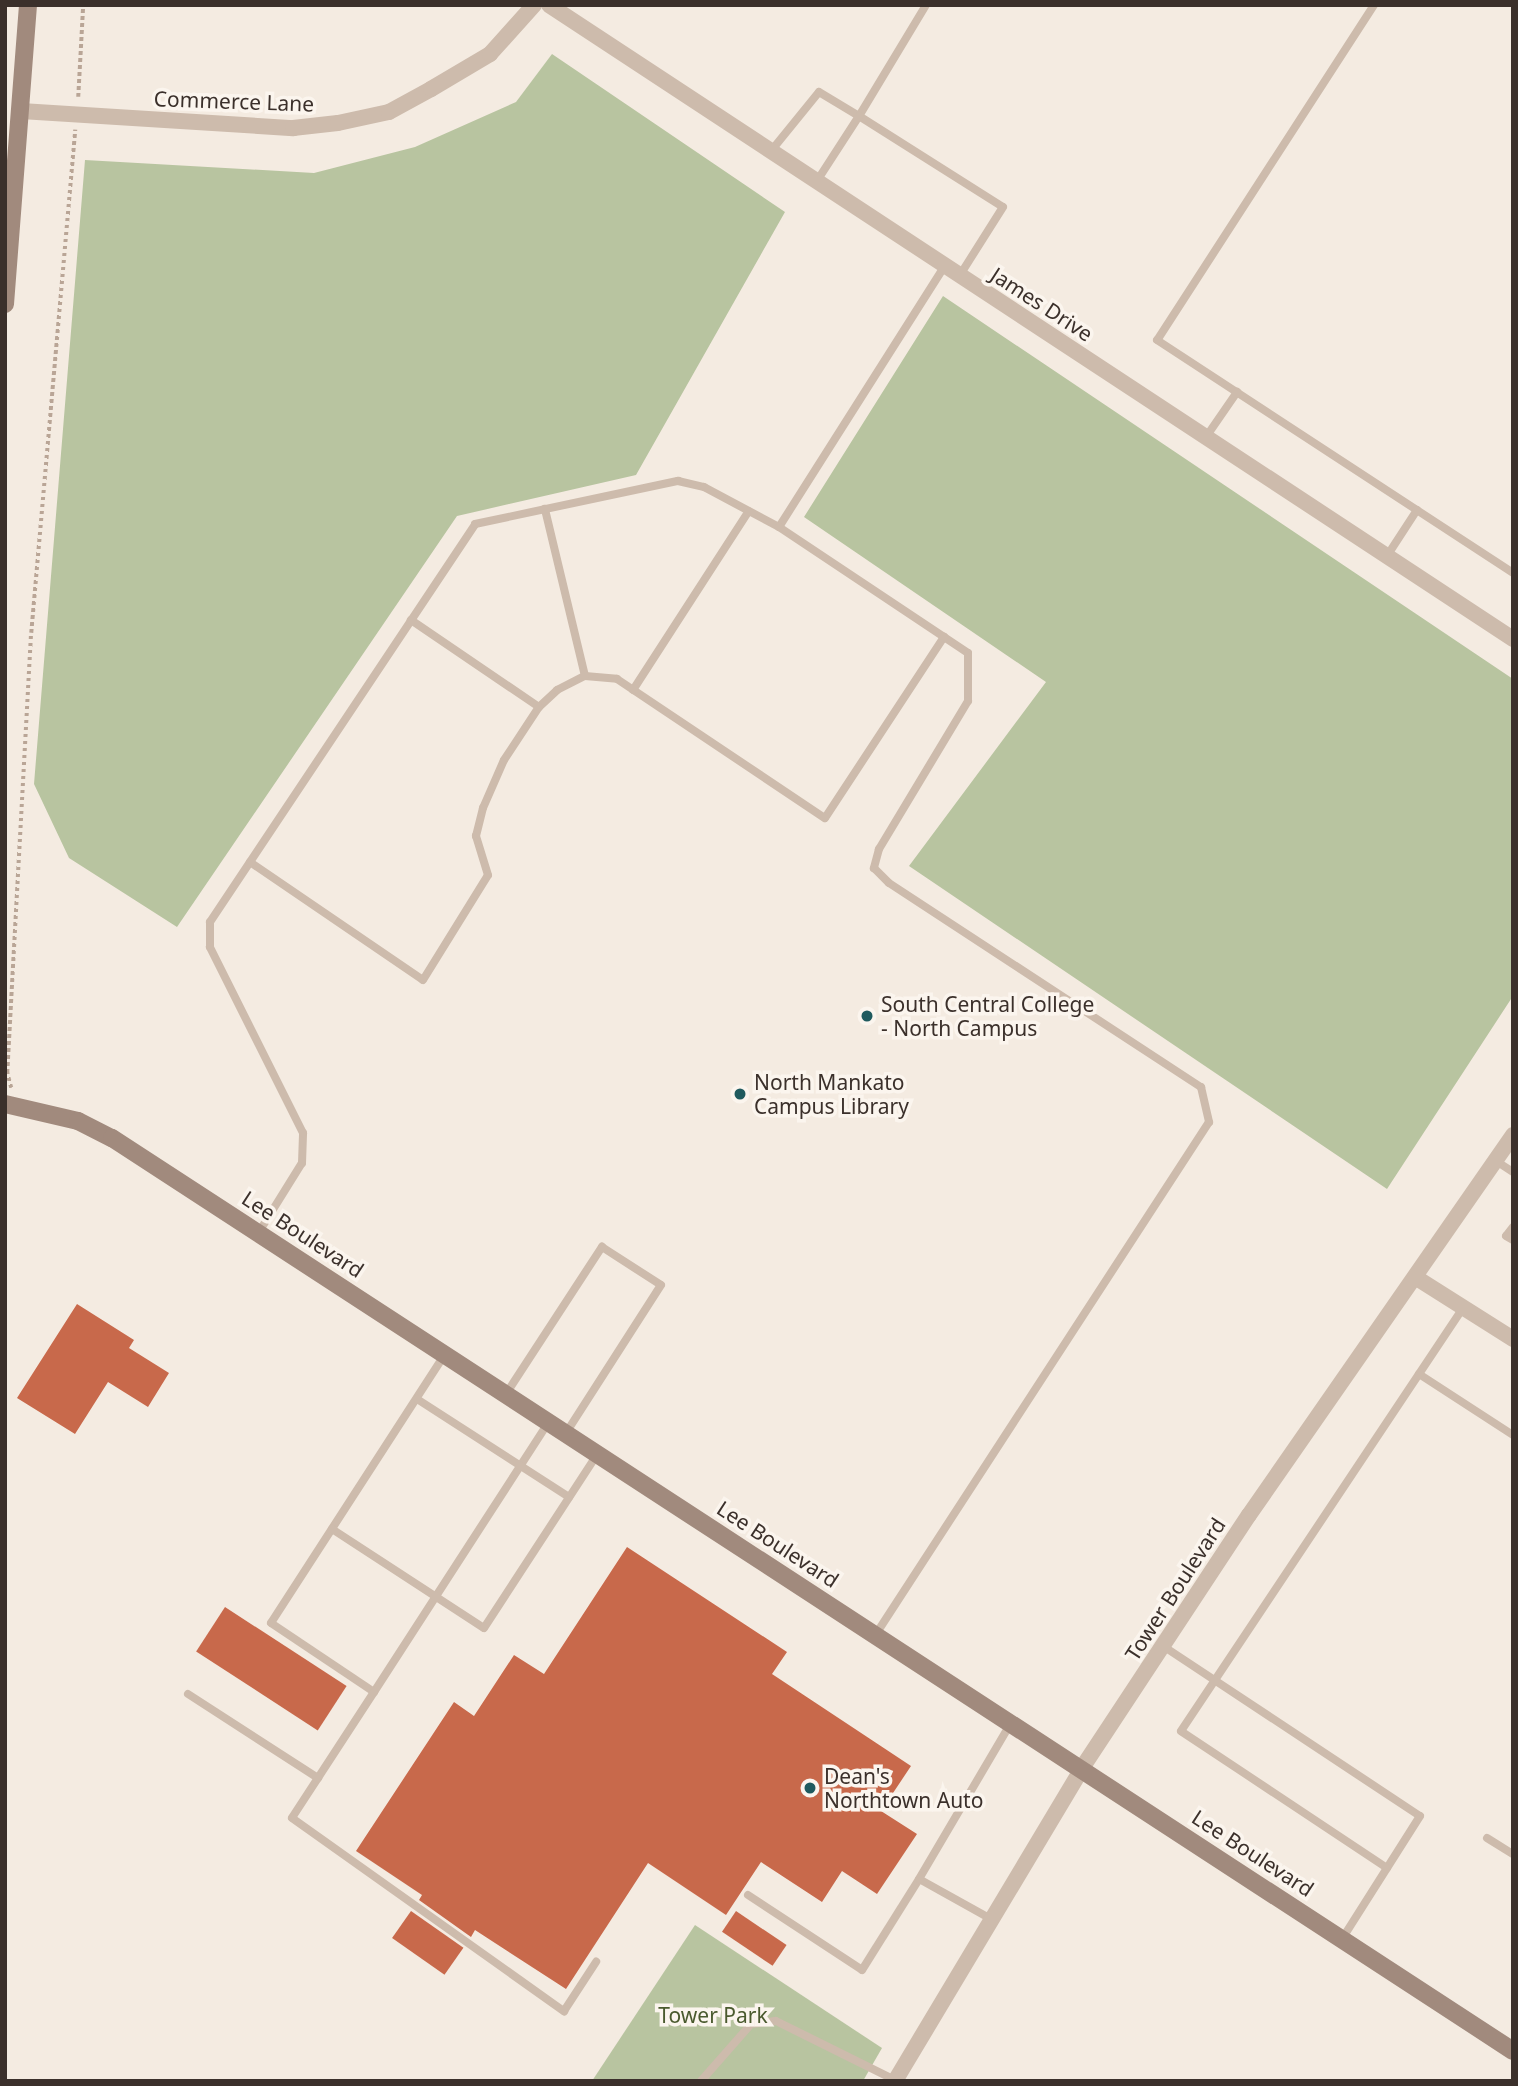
<!DOCTYPE html>
<style>
body{margin:0}
#map{position:relative;width:1518px;height:2086px;overflow:hidden;background:#f4ebe1;font-family:"Noto Sans",sans-serif}
div>[style]{position:absolute}
[style*='--x']{left:calc(var(--x)*1px);top:calc(var(--y)*1px);width:calc(var(--w)*1px);rotate:calc(var(--a)*1deg)}
.green>*{inset:0;background:#b8c4a0}
.building>*{inset:0;background:#c8694b;transform-origin:0 0}
.path>*{height:3.5px;margin-top:-1.75px;transform-origin:0;background:repeating-linear-gradient(90deg,#b9a596 0 3.5px,transparent 0 7px)}
.lane>*{height:8px;margin:-4px;padding:0 4px;transform-origin:4px;border-radius:4px;background:#cdbbac}
.street>*{height:16px;margin:-8px;padding:0 8px;transform-origin:8px;border-radius:8px;background:#cdbbac}
.secondary>*{height:18px;margin:-9px;padding:0 9px;transform-origin:9px;border-radius:9px;background:#a18a7d}
.dots>*{width:19px;height:19px;translate:-50% -50%;box-sizing:border-box;border:4px solid #fbf5ee;border-radius:50%}
span{translate:-50% -50%;white-space:nowrap;text-align:center;line-height:1.15;-webkit-text-stroke:7px #fbf5ee;paint-order:stroke}
.street-label{font-size:21px;color:#3b302b}
.poi-label{font-size:21px;color:#3b302b}
.left{translate:0 -50%;text-align:left}
.park-label{font-size:21px;color:#4a5a2e}
.frame{position:absolute;inset:0;border:7px solid #3b302b;pointer-events:none}
</style>
<div id="map">
<div class="green">
<i style="clip-path:polygon(552px 54px,785px 212px,636px 475px,457px 516px,177px 927px,69px 858px,34px 784px,85px 160px,314px 173px,415px 147px,516px 102px)"></i>
<i style="clip-path:polygon(943px 296px,1513px 679px,1513px 996px,1387px 1189px,909px 866px,1046px 682px,804px 517px)"></i>
<i style="clip-path:polygon(695px 1925px,882px 2048px,863px 2081px,592px 2081px)"></i>
</div>
<div class="building">
<i style="clip-path:polygon(77px 1304px,134px 1340px,129px 1348px,169px 1373px,148px 1407px,108px 1382px,75px 1434px,17px 1398px)"></i>
<i style="clip-path:polygon(627px 1547px,787px 1652px,772px 1674px,911px 1766px,881px 1811px,917px 1834px,877px 1894px,842px 1871px,822px 1902px,761px 1862px,726px 1915px,648px 1863px,566px 1989px,475px 1930px,471px 1937px,419px 1900px,422px 1895px,356px 1851px,454px 1702px,474px 1716px,514px 1655px,544px 1674px)"></i>
<i style="left:225px;top:1607px;width:145px;height:53px;rotate:33deg"></i>
<i style="left:411px;top:1911px;width:64px;height:33px;rotate:35deg"></i>
<i style="left:736px;top:1911px;width:61px;height:25px;rotate:34deg"></i>
</div>
<div class="path">
<i style="--x:78;--y:97;--w:92;--a:-86.9"></i>
<i style="--x:11;--y:1088;--w:16;--a:-105"></i>
<i style="--x:7;--y:1073;--w:441;--a:-86.9"></i>
<i style="--x:31;--y:633;--w:505;--a:-85"></i>
</div>
<div class="lane">
<i style="--x:926;--y:5;--w:130;--a:121.1"></i>
<i style="--x:859;--y:116;--w:170;--a:32.3"></i>
<i style="--x:1003;--y:207;--w:80;--a:122.3"></i>
<i style="--x:1374;--y:5;--w:399;--a:122.9"></i>
<i style="--x:1157;--y:340;--w:425;--a:33.2"></i>
<i style="--x:771;--y:151;--w:76;--a:-50.9"></i>
<i style="--x:819;--y:92;--w:47;--a:31"></i>
<i style="--x:859;--y:116;--w:77;--a:122.9"></i>
<i style="--x:1206;--y:437;--w:55;--a:-55.4"></i>
<i style="--x:779;--y:527;--w:310;--a:-57.6"></i>
<i style="--x:1387;--y:556;--w:55;--a:-56.9"></i>
<i style="--x:585;--y:676;--w:32;--a:5"></i>
<i style="--x:617;--y:679;--w:250;--a:33.8"></i>
<i style="--x:825;--y:818;--w:217;--a:-56.7"></i>
<i style="--x:633;--y:690;--w:213;--a:-57.1"></i>
<i style="--x:539;--y:707;--w:25;--a:-43"></i>
<i style="--x:557;--y:690;--w:31;--a:-27"></i>
<i style="--x:585;--y:676;--w:172;--a:-103.5"></i>
<i style="--x:250;--y:862;--w:209;--a:34.3"></i>
<i style="--x:423;--y:980;--w:123;--a:-58.2"></i>
<i style="--x:488;--y:875;--w:41;--a:-107.1"></i>
<i style="--x:476;--y:836;--w:29;--a:-76"></i>
<i style="--x:483;--y:808;--w:52;--a:-66.4"></i>
<i style="--x:504;--y:760;--w:64;--a:-56.6"></i>
<i style="--x:539;--y:707;--w:155;--a:-145.8"></i>
<i style="--x:1496;--y:1161;--w:20;--a:33"></i>
<i style="--x:1513;--y:1227;--w:11;--a:128"></i>
<i style="--x:1506;--y:1236;--w:8;--a:30"></i>
<i style="--x:259;--y:1232;--w:81;--a:-58.1"></i>
<i style="--x:302;--y:1163;--w:30;--a:-88"></i>
<i style="--x:303;--y:1133;--w:208;--a:-116.6"></i>
<i style="--x:210;--y:947;--w:25;--a:-90"></i>
<i style="--x:210;--y:922;--w:478;--a:-56.3"></i>
<i style="--x:475;--y:524;--w:208;--a:-12"></i>
<i style="--x:678;--y:481;--w:27;--a:13"></i>
<i style="--x:704;--y:487;--w:85;--a:28.1"></i>
<i style="--x:779;--y:527;--w:227;--a:33.7"></i>
<i style="--x:968;--y:653;--w:48;--a:90"></i>
<i style="--x:968;--y:701;--w:173;--a:121"></i>
<i style="--x:879;--y:849;--w:20;--a:105"></i>
<i style="--x:874;--y:868;--w:21;--a:45"></i>
<i style="--x:889;--y:883;--w:373;--a:33.2"></i>
<i style="--x:1201;--y:1087;--w:36;--a:77"></i>
<i style="--x:1209;--y:1122;--w:611;--a:123.04"></i>
<i style="--x:445;--y:1354;--w:320;--a:122.9"></i>
<i style="--x:271;--y:1623;--w:124;--a:33.8"></i>
<i style="--x:374;--y:1692;--w:322;--a:-57.1"></i>
<i style="--x:1419;--y:1374;--w:112;--a:33"></i>
<i style="--x:506;--y:1394;--w:176;--a:-56.9"></i>
<i style="--x:602;--y:1247;--w:70;--a:32.8"></i>
<i style="--x:661;--y:1285;--w:176;--a:122.7"></i>
<i style="--x:417;--y:1399;--w:181;--a:32.8"></i>
<i style="--x:332;--y:1529;--w:181;--a:33.1"></i>
<i style="--x:484;--y:1628;--w:209;--a:-56.9"></i>
<i style="--x:1163;--y:1646;--w:308;--a:33.5"></i>
<i style="--x:1420;--y:1816;--w:146;--a:122.4"></i>
<i style="--x:374;--y:1692;--w:150;--a:123.1"></i>
<i style="--x:292;--y:1818;--w:334;--a:35.4"></i>
<i style="--x:564;--y:2011;--w:59;--a:-56.9"></i>
<i style="--x:188;--y:1694;--w:155;--a:32.9"></i>
<i style="--x:1487;--y:1838;--w:31;--a:32"></i>
<i style="--x:1387;--y:1868;--w:247;--a:-146.4"></i>
<i style="--x:1181;--y:1731;--w:508;--a:-56.31"></i>
<i style="--x:748;--y:1895;--w:136;--a:33.3"></i>
<i style="--x:862;--y:1970;--w:107;--a:-57.9"></i>
<i style="--x:991;--y:1919;--w:82;--a:-150.9"></i>
<i style="--x:919;--y:1879;--w:181;--a:-59.5"></i>
<i style="--x:701;--y:2081;--w:76;--a:-48.7"></i>
<i style="--x:751;--y:2024;--w:25;--a:-7"></i>
<i style="--x:776;--y:2021;--w:133;--a:26.4"></i>
</div>
<div class="street">
<i style="--x:549;--y:5;--w:1154;--a:33.33"></i>
<i style="--x:21;--y:111;--w:273;--a:3.6"></i>
<i style="--x:293;--y:128;--w:45;--a:-6.3"></i>
<i style="--x:338;--y:123;--w:52;--a:-12.2"></i>
<i style="--x:389;--y:112;--w:48;--a:-28.7"></i>
<i style="--x:431;--y:89;--w:69;--a:-30.7"></i>
<i style="--x:490;--y:54;--w:66;--a:-48.1"></i>
<i style="--x:1415;--y:1277;--w:116;--a:32.3"></i>
<i style="--x:895;--y:2081;--w:365;--a:-59.1"></i>
<i style="--x:1082;--y:1768;--w:303;--a:-56.6"></i>
<i style="--x:1249;--y:1515;--w:463;--a:-55.2"></i>
</div>
<div class="secondary">
<i style="--x:5;--y:304;--w:300;--a:-85.6"></i>
<i style="--x:5;--y:1104;--w:75;--a:13.1"></i>
<i style="--x:78;--y:1121;--w:38;--a:27"></i>
<i style="--x:112;--y:1138;--w:1672;--a:33.09"></i>
</div>
<div class="dots">
<i style="left:867px;top:1016px;background:#1f5a5e"></i>
<i style="left:740px;top:1094px;background:#1f5a5e"></i>
<i style="left:810px;top:1788px;background:#1f5a5e"></i>
</div>
<div class="street-label">
<span style="left:234px;top:101px;rotate:2deg">Commerce Lane</span>
<span style="left:1042px;top:304px;rotate:33deg">James Drive</span>
<span style="left:303px;top:1234px;rotate:33deg">Lee Boulevard</span>
<span style="left:778px;top:1544px;rotate:33deg">Lee Boulevard</span>
<span style="left:1175px;top:1589px;rotate:-57deg">Tower Boulevard</span>
<span style="left:1253px;top:1853px;rotate:33deg">Lee Boulevard</span>
</div>
<div class="poi-label">
<span class="left" style="left:881px;top:1016px">South Central College<br>- North Campus</span>
<span class="left" style="left:754px;top:1094px">North Mankato<br>Campus Library</span>
<span class="left" style="left:824px;top:1788px">Dean's<br>Northtown Auto</span>
</div>
<div class="park-label">
<span style="left:713px;top:2015px">Tower Park</span>
</div>
<div class="frame"></div>
</div>
